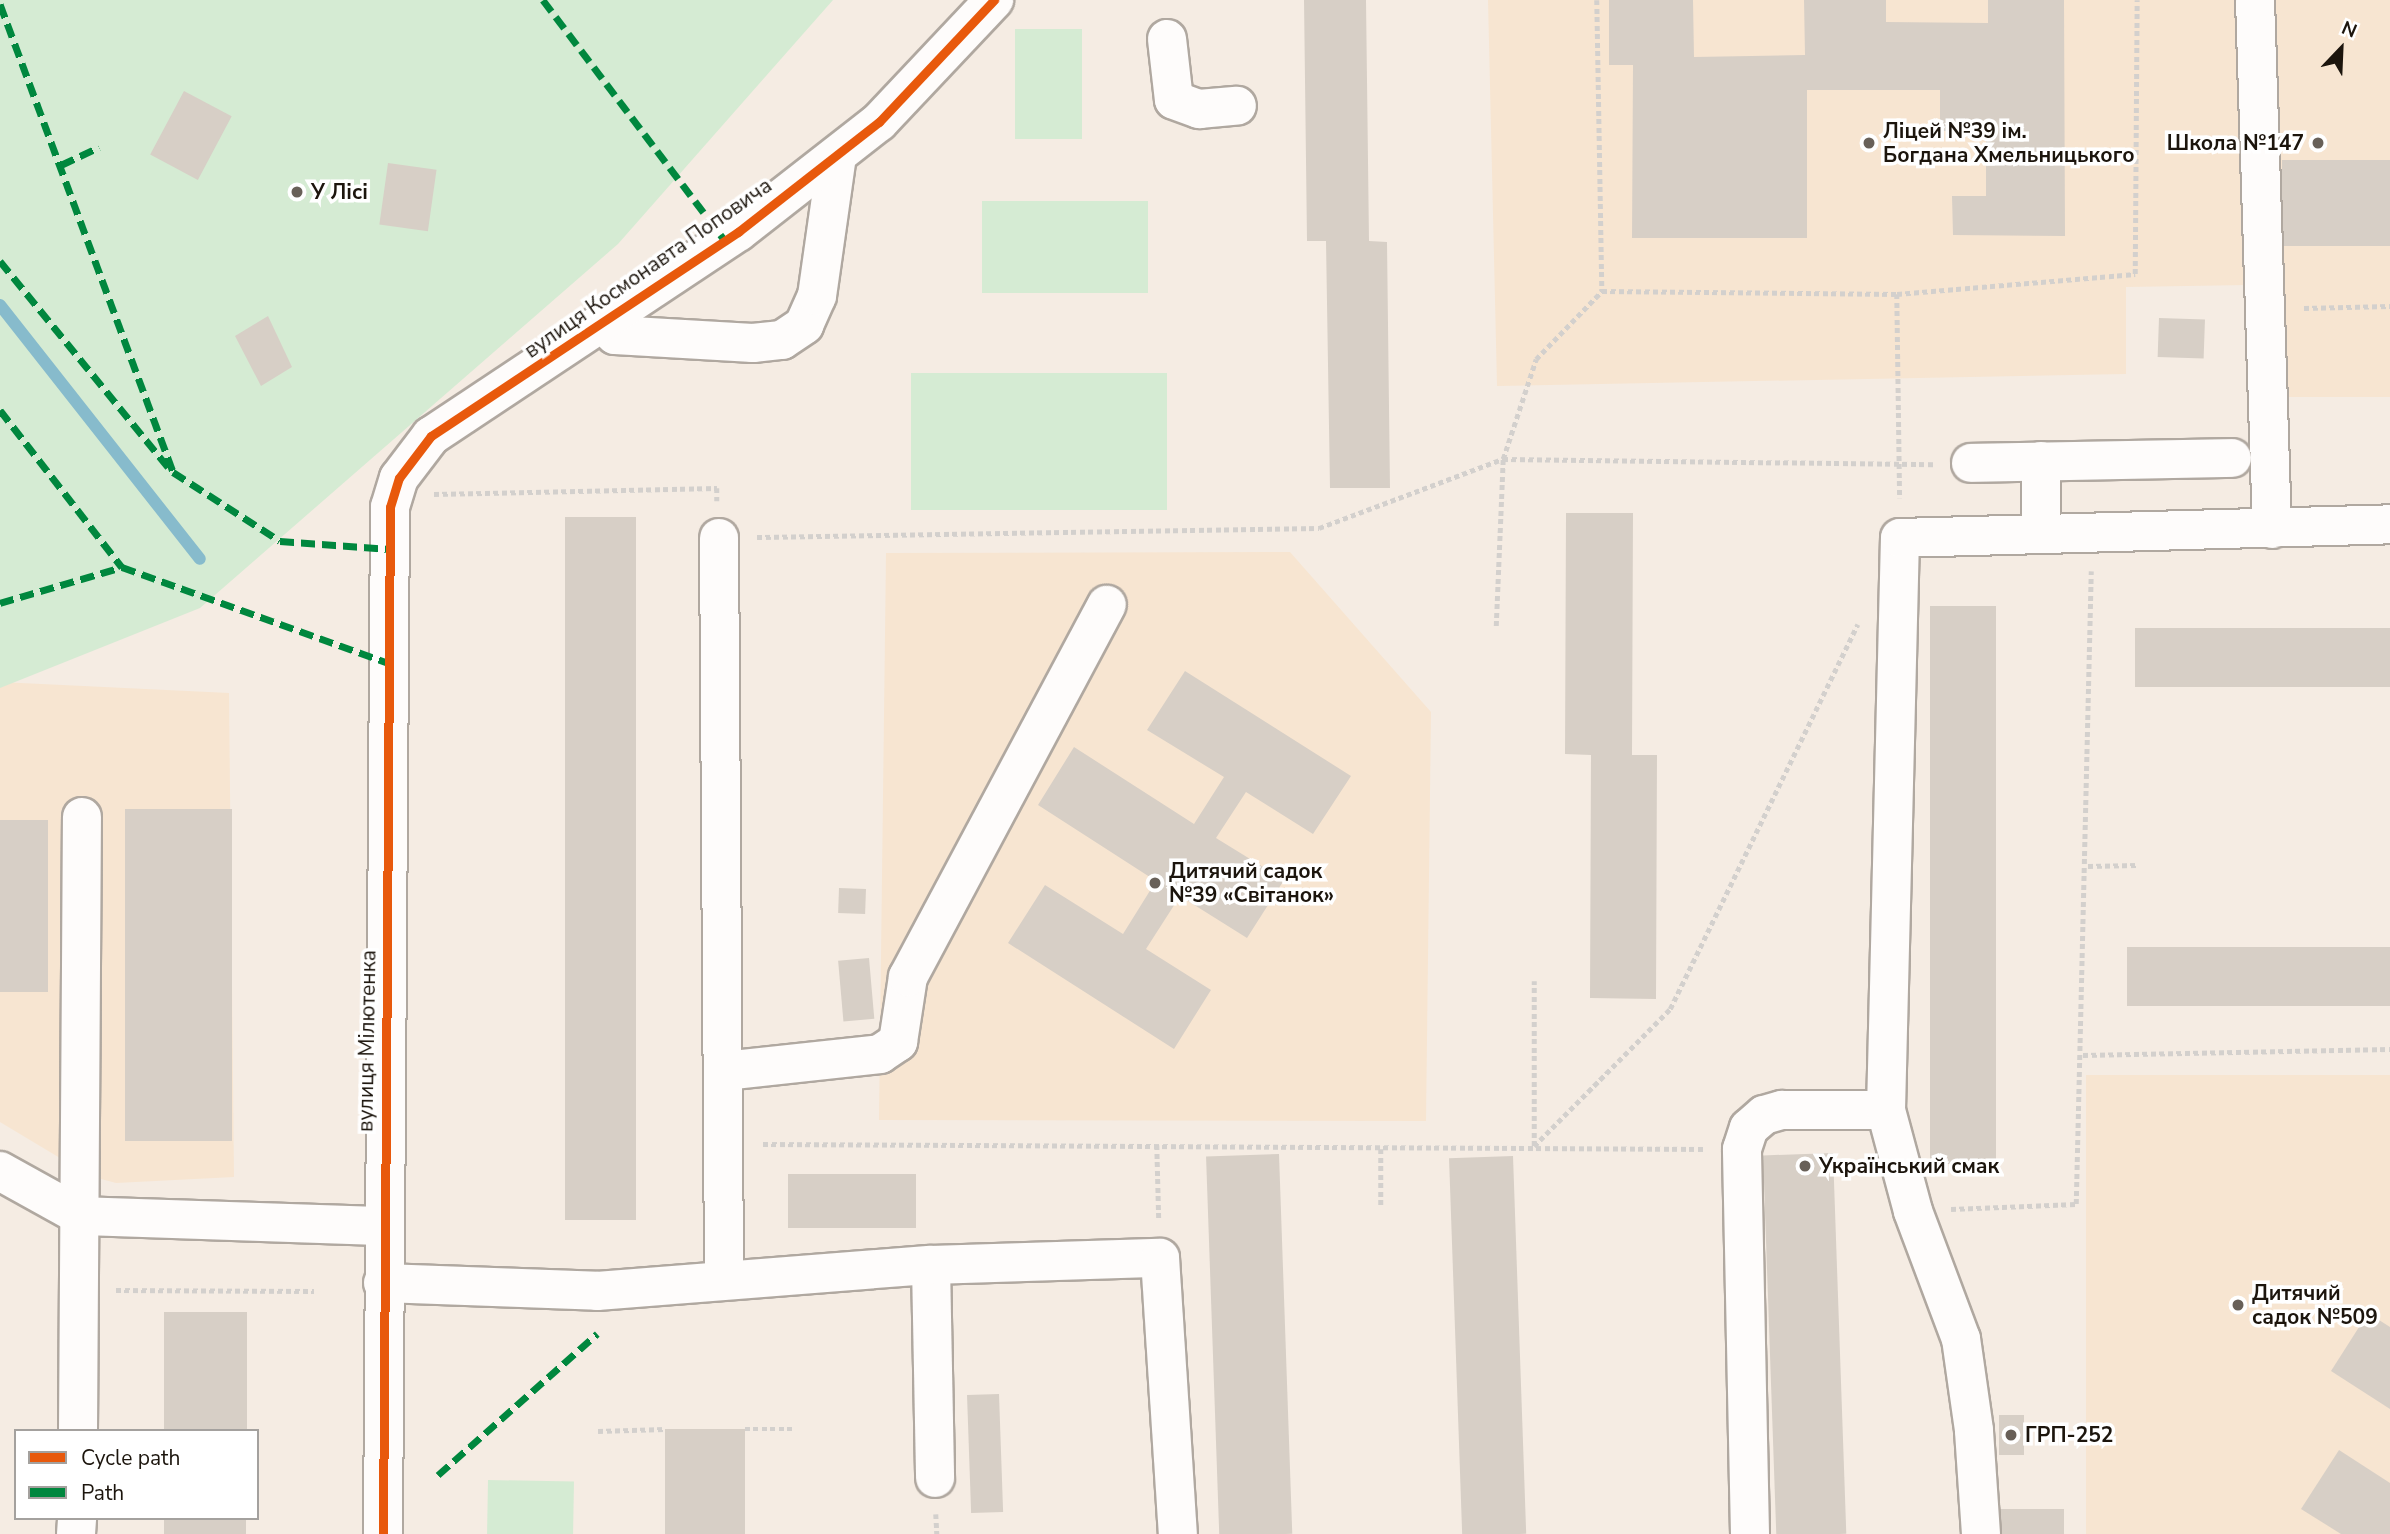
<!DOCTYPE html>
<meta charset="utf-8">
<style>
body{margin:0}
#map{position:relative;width:2390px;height:1534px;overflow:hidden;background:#f5ece3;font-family:"Nunito Sans",sans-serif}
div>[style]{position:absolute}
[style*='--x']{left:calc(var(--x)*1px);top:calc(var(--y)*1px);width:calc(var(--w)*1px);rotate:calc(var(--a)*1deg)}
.built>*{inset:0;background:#f7e5d1;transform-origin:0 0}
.green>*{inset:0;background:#d5ebd3;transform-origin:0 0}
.stream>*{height:12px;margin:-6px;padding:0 6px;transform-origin:6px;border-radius:6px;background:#87bbcc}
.building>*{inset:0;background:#d7cfc6;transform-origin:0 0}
.path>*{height:4.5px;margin-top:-2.25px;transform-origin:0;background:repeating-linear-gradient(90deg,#d3d0cd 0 5px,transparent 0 8.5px)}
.roads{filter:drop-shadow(2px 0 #b0a8a0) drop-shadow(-2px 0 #b0a8a0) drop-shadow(0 2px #b0a8a0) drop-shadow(0 -2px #b0a8a0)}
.minor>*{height:38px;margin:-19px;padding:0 19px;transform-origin:19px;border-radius:19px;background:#fefcfb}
.quiet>*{height:7px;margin-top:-3.5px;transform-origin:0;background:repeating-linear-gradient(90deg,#00873e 0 14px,transparent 0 21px)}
.cycleway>*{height:9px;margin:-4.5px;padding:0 4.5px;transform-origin:4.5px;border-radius:4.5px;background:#e8590c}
.dots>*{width:19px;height:19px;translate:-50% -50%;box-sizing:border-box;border:4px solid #fff;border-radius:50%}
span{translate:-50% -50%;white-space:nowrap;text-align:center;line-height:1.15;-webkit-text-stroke:7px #fff;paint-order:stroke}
.poi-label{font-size:21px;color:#1c150d;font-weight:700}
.left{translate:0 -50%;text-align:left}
.right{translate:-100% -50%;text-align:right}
.street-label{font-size:21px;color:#1c150d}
.legend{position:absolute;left:14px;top:1429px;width:245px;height:91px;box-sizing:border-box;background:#fff;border:2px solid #a4a19e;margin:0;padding:9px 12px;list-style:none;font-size:21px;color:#1c150d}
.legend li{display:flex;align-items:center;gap:14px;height:35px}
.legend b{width:35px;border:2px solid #a4a19e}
.north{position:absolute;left:2306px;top:14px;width:70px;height:70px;-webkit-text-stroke:5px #fff;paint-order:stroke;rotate:23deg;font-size:19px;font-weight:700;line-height:28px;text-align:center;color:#1c150d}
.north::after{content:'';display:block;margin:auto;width:24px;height:32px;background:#1c150d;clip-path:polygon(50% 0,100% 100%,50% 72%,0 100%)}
</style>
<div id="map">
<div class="built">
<i style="clip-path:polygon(1488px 0,2390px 0,2390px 397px,2268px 397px,2248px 285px,2126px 287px,2126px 374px,1497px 386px)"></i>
<i style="clip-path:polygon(1290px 552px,1431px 712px,1426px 1121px,879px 1120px,886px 553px)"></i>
<i style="clip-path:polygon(0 682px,229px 693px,234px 1177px,116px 1183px,90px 1176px,0 1122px)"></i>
<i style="left:2086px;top:1075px;width:304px;height:459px"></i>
</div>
<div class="green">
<i style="clip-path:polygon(0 0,833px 0,618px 244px,200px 608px,0 688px)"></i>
<i style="left:1015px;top:29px;width:67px;height:110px"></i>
<i style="left:982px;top:201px;width:166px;height:92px"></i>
<i style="left:911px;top:373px;width:256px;height:137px"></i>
<i style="left:488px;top:1480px;width:86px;height:54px;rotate:1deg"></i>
</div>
<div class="stream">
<i style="--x:0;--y:305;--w:323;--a:51.8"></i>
</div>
<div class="building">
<i style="clip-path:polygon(1304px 0,1366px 0,1369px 241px,1387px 242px,1390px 488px,1330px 488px,1326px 241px,1307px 241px)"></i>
<i style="clip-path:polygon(1609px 0,1693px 0,1694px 57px,1805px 55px,1804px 0,1886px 0,1886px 22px,1988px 23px,1988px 0,2064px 0,2065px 236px,1953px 235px,1952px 196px,1986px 196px,1986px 131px,1940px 131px,1940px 90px,1807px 90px,1807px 238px,1632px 238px,1633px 65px,1609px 65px)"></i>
<i style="left:184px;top:91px;width:54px;height:72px;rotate:28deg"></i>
<i style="left:2390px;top:160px;width:86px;height:108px;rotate:90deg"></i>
<i style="left:388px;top:163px;width:49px;height:62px;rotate:8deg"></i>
<i style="clip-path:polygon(268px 316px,292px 367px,261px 386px,235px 336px)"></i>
<i style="left:2159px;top:318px;width:46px;height:39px;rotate:2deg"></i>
<i style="clip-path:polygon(1566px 513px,1633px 513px,1632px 755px,1657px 755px,1656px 999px,1590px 998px,1591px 755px,1565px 754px)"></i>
<i style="left:565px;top:517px;width:71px;height:703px"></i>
<i style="left:1930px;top:606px;width:66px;height:558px"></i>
<i style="left:2390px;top:628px;width:59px;height:255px;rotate:90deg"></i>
<i style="clip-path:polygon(1185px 671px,1351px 776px,1313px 834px,1246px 792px,1216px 838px,1284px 880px,1247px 938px,1180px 896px,1146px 949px,1211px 990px,1174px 1049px,1008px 943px,1045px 885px,1123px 934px,1156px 881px,1038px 805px,1074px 747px,1194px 824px,1224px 777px,1147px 730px)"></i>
<i style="left:125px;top:809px;width:107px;height:332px"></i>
<i style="left:0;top:820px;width:48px;height:172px"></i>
<i style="left:839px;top:888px;width:27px;height:25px;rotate:2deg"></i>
<i style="left:2390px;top:947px;width:59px;height:263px;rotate:90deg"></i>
<i style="left:869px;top:958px;width:61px;height:31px;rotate:85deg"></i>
<i style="left:1833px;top:1153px;width:381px;height:70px;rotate:88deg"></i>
<i style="left:1279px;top:1154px;width:380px;height:73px;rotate:88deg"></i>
<i style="left:1513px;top:1156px;width:378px;height:64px;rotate:88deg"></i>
<i style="left:788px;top:1174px;width:128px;height:54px"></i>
<i style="left:164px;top:1312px;width:83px;height:119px"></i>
<i style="clip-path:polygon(2368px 1313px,2390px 1327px,2390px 1409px,2331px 1371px)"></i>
<i style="left:999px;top:1394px;width:118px;height:32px;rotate:88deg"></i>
<i style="left:1999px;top:1415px;width:25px;height:40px"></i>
<i style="left:665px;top:1429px;width:80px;height:105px"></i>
<i style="clip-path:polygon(2339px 1450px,2390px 1483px,2390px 1534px,2341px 1534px,2301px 1509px)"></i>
<i style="left:1998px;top:1509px;width:66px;height:25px"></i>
<i style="left:164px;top:1518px;width:82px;height:16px"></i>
</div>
<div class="path">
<i style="--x:1597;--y:0;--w:291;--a:89"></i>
<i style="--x:1897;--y:294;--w:204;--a:89.2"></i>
<i style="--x:2304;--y:308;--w:86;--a:-1.3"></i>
<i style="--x:434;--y:494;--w:283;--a:-1.2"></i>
<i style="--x:717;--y:488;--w:13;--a:90"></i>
<i style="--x:757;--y:537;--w:562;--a:-0.92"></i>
<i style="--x:1319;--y:528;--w:197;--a:-20.6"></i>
<i style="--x:1503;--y:459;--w:105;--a:-71.7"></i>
<i style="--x:1536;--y:359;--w:95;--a:-45.9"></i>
<i style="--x:1602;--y:291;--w:295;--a:0.6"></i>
<i style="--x:1897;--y:294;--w:239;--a:-4.8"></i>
<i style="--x:2135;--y:274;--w:274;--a:-89.6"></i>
<i style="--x:1496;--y:626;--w:167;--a:-87.6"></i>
<i style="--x:1503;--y:459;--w:431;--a:0.7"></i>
<i style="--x:2088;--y:866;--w:49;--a:-1.2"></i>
<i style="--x:2083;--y:1055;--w:307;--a:-1.1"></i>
<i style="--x:763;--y:1144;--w:943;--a:0.3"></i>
<i style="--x:1157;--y:1145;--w:76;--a:88.5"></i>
<i style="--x:1534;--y:1146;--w:193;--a:-45.2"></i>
<i style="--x:1670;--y:1009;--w:428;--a:-64"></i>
<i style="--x:1534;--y:1146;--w:165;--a:-90"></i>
<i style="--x:1381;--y:1149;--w:58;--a:90"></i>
<i style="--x:1951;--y:1209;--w:125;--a:-2.3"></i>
<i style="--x:2076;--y:1204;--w:633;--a:-88.64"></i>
<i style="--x:116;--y:1290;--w:198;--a:0.3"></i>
<i style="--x:745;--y:1429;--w:48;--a:0"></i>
<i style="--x:598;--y:1431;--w:67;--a:-1.7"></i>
<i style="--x:936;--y:1514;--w:20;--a:87"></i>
</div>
<div class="roads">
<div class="minor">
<i style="--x:2255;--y:0;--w:529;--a:88.16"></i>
<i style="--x:1167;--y:39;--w:61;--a:83.5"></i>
<i style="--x:1174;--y:100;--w:27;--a:20"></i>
<i style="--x:1199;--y:109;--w:38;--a:-5"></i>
<i style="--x:604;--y:322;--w:17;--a:50"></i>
<i style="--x:615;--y:335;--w:138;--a:3.3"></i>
<i style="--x:753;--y:343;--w:29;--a:-6"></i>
<i style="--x:782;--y:340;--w:27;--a:-34"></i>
<i style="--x:804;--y:325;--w:32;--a:-66"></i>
<i style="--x:817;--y:296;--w:141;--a:-81.9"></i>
<i style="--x:2041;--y:461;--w:73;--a:90"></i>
<i style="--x:1971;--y:463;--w:261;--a:-1.1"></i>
<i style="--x:719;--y:538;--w:742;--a:89.61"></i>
<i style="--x:724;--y:1071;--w:157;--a:-6.2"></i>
<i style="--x:880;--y:1054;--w:22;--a:-34"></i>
<i style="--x:898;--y:1042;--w:66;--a:-81.3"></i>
<i style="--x:908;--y:977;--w:422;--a:-61.9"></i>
<i style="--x:0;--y:1171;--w:93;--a:29.1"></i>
<i style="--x:81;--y:1216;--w:302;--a:1.9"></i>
<i style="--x:931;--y:1265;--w:213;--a:88.9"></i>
<i style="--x:383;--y:1283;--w:214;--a:2.1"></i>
<i style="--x:597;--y:1291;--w:335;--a:-4.5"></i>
<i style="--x:931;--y:1265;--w:229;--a:-1.8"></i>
<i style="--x:1160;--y:1258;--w:277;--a:86.3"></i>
<i style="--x:78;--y:1431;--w:614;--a:-89.63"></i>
<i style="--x:76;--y:1534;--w:16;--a:-86"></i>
<i style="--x:383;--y:1534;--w:1027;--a:-89.61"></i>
<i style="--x:390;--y:507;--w:30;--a:-73"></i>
<i style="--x:399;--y:478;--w:53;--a:-52.7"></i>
<i style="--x:431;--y:436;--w:369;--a:-33.6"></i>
<i style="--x:738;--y:232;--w:179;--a:-38"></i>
<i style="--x:879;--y:122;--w:168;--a:-46.7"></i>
<i style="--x:1750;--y:1534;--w:385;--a:-91.2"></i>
<i style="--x:1742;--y:1149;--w:22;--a:-72"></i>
<i style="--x:1749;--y:1128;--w:20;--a:-41"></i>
<i style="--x:1764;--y:1115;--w:19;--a:-16"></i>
<i style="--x:1782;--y:1110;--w:104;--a:0"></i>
<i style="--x:1981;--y:1534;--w:104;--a:-93.9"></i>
<i style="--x:1974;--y:1430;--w:92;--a:-98.1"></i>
<i style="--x:1961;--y:1339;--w:137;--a:-110.6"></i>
<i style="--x:1913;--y:1211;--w:105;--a:-105"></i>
<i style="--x:1886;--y:1110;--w:572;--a:-88.6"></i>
<i style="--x:1900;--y:538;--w:490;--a:-1.6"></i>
</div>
</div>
<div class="quiet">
<i style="--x:543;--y:0;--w:302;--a:52.9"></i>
<i style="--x:0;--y:4;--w:499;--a:69.7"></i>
<i style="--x:173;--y:472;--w:127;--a:32.8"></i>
<i style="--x:280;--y:541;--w:110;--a:4.2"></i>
<i style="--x:61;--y:165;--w:42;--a:-25.3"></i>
<i style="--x:0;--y:261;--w:266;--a:50.8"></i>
<i style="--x:0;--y:410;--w:199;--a:52.2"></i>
<i style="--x:0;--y:603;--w:127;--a:-16.4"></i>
<i style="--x:122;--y:567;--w:284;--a:19.8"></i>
<i style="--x:438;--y:1475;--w:213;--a:-41.6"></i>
</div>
<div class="cycleway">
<i style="--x:383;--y:1534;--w:1027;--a:-89.61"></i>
<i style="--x:390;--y:507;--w:30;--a:-73"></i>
<i style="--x:399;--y:478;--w:53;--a:-52.7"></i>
<i style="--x:431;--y:436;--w:369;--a:-33.6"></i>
<i style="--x:738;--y:232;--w:179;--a:-38"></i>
<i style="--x:879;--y:122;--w:168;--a:-46.7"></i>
</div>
<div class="dots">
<i style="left:1869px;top:143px;background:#686058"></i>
<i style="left:2318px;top:143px;background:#686058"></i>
<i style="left:297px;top:192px;background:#686058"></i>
<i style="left:1155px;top:883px;background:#686058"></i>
<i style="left:1805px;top:1166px;background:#686058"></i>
<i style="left:2238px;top:1305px;background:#686058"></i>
<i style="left:2011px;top:1435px;background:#686058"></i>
</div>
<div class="poi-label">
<span class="left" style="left:1883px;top:143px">Ліцей №39 ім.<br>Богдана Хмельницького</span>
<span class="right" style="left:2304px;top:143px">Школа №147</span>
<span class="left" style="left:311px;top:192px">У Лісі</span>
<span class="left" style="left:1169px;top:883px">Дитячий садок<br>№39 «Світанок»</span>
<span class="left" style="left:1819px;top:1166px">Український смак</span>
<span class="left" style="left:2252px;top:1305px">Дитячий<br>садок №509</span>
<span class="left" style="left:2025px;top:1435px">ГРП-252</span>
</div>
<div class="street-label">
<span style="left:648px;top:268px;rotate:-35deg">вулиця Космонавта Поповича</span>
<span style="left:367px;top:1041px;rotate:-89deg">вулиця Мілютенка</span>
</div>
<ul class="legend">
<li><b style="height:9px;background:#e8590c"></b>Cycle path</li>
<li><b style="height:9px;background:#00873e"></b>Path</li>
</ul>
<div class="north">N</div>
</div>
